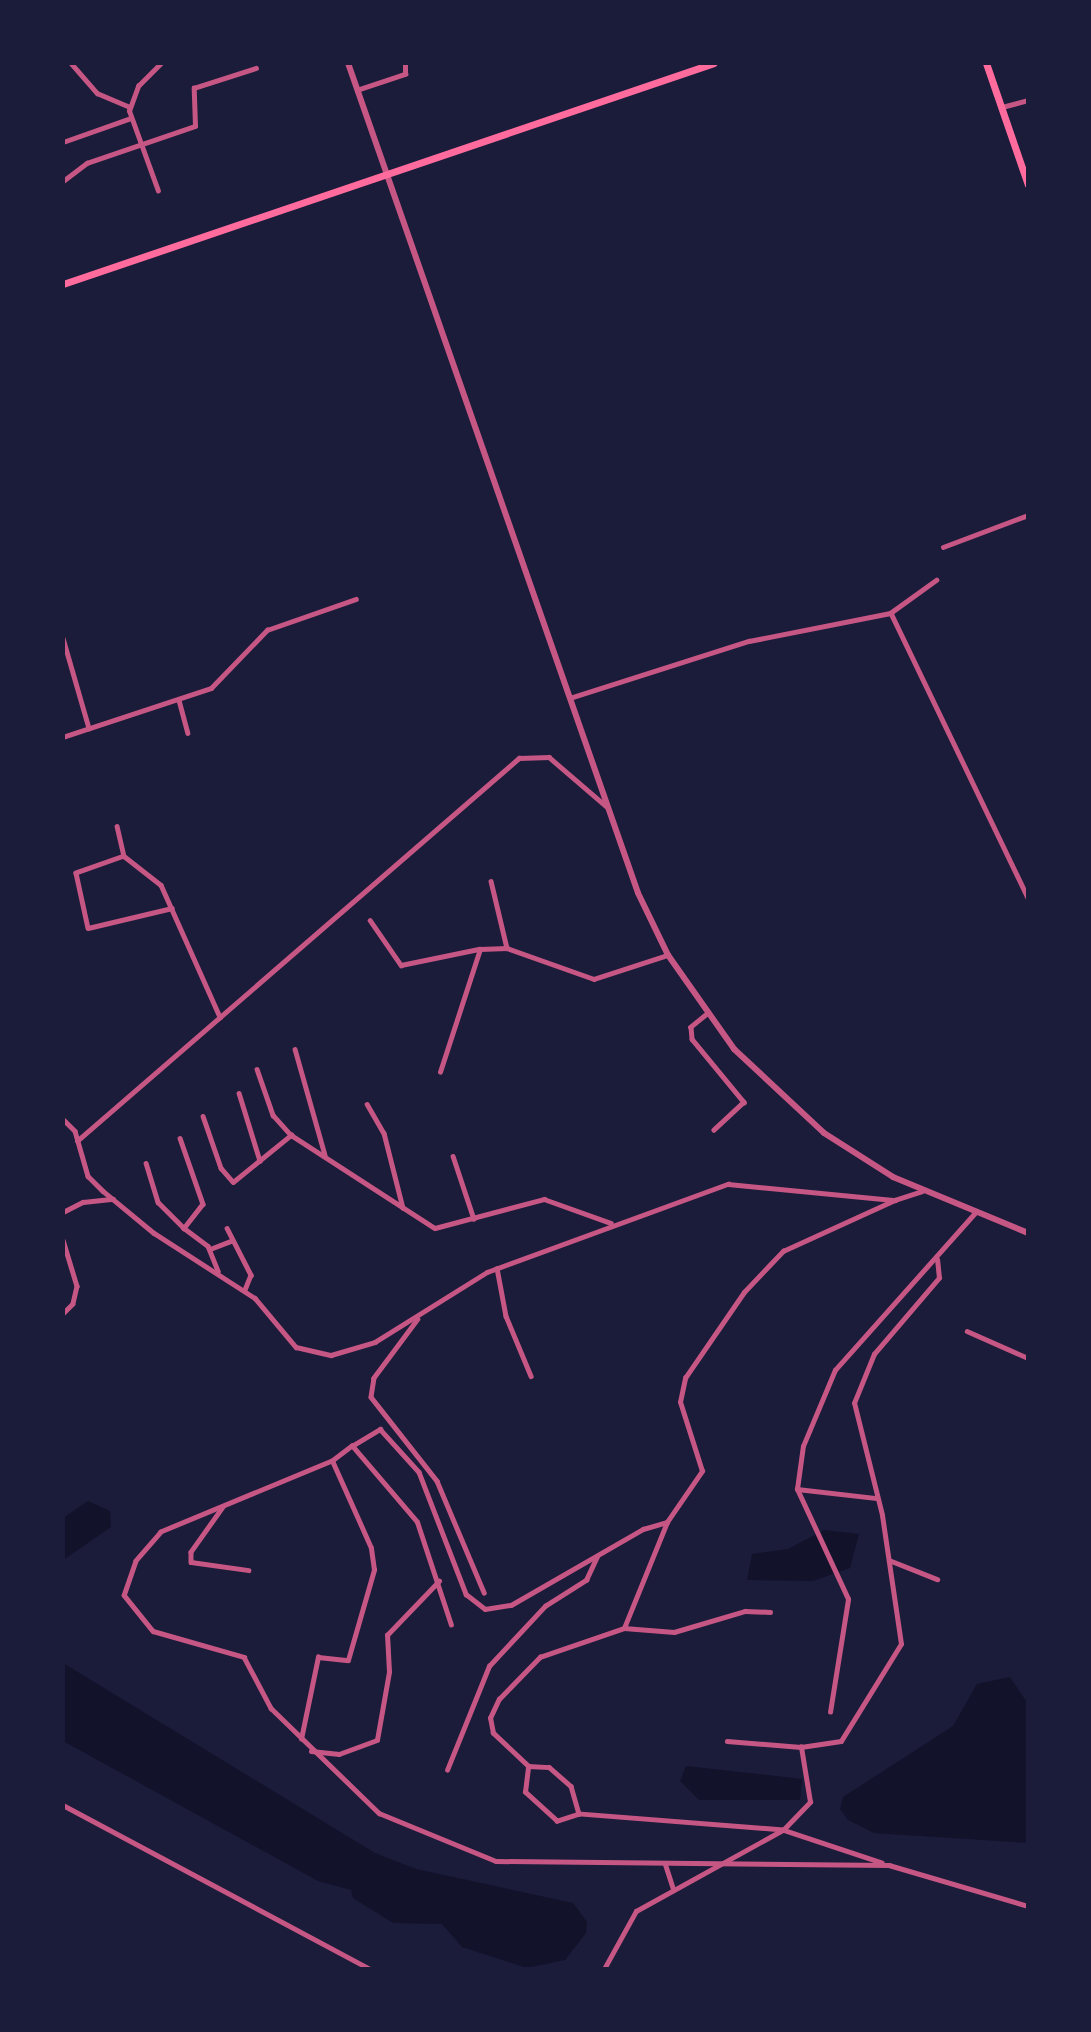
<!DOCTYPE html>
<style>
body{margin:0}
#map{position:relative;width:1091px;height:2032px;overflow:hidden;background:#1b1b3a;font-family:"Open Sans",sans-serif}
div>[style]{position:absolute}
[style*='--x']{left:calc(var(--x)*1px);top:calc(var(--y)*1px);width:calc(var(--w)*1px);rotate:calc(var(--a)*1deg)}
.water>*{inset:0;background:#12122b}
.minor>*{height:4.5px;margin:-2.25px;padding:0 2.25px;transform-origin:2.25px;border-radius:2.25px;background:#c65784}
.tertiary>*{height:6px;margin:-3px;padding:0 3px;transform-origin:3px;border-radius:3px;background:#c65784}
.secondary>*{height:7px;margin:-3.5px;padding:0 3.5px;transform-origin:3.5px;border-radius:3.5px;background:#ff6b9d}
.primary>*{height:7px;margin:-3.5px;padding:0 3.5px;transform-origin:3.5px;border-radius:3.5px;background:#ff6b9d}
span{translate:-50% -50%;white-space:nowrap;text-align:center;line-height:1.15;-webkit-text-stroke:5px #1b1b3a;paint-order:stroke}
.frame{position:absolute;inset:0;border:65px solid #1b1b3a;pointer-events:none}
</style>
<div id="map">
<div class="water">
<i style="clip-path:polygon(88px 1501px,110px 1511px,111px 1527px,63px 1560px,63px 1518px)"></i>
<i style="clip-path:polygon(824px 1530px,859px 1534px,850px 1568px,813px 1581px,747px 1580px,752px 1554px,788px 1549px)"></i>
<i style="clip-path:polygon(63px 1663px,375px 1853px,416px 1869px,573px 1903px,587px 1922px,586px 1933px,565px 1960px,527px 1968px,462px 1947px,442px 1924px,393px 1923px,353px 1898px,351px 1890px,318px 1881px,63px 1741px)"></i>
<i style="clip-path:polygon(1010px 1677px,1028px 1704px,1028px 1843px,874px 1833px,848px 1820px,840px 1809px,843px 1797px,953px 1726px,977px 1684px)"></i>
<i style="clip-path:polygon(686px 1766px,802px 1779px,800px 1800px,699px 1800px,680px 1781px)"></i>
</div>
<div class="minor">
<i style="--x:71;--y:63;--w:40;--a:49"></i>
<i style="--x:97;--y:93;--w:36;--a:23"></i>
<i style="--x:357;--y:90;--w:51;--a:-18.4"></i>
<i style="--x:405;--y:74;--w:11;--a:-90"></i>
<i style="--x:1002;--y:107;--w:27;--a:-15"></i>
<i style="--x:63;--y:142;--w:72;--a:-19.4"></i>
<i style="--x:63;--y:181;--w:30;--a:-37"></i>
<i style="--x:87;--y:163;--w:114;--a:-18.9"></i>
<i style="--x:195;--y:126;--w:38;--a:-92"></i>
<i style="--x:194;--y:88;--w:65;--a:-17.9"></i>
<i style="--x:158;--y:191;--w:85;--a:-109.9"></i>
<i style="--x:129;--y:111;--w:27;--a:-70"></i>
<i style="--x:138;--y:86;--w:33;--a:-45"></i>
<i style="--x:943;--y:547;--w:91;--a:-20.6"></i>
<i style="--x:937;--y:580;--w:57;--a:144.3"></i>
<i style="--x:891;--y:613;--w:316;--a:64.3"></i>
<i style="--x:63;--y:638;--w:94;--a:73.9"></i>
<i style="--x:570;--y:698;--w:188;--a:-17.7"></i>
<i style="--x:749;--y:641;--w:145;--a:-11.2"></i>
<i style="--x:179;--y:700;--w:34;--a:75"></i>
<i style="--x:63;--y:737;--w:156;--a:-18.3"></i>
<i style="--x:211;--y:688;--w:81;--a:-46"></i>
<i style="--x:267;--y:630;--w:94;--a:-19.2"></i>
<i style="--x:117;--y:826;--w:31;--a:77"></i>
<i style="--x:124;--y:856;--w:47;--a:38.1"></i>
<i style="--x:161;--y:885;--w:145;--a:65.9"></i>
<i style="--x:124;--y:856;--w:51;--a:160.5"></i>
<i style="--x:76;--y:873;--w:56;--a:77.7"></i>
<i style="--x:88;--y:928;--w:86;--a:-13.4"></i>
<i style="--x:491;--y:881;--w:69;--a:76.6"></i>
<i style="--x:370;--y:920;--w:55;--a:55.4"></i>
<i style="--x:401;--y:965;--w:80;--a:-11.6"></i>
<i style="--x:707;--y:1014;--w:21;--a:141"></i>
<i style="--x:691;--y:1027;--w:12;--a:85"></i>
<i style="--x:692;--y:1039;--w:82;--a:50.5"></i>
<i style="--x:744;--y:1102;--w:41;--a:137"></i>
<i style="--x:295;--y:1049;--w:110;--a:74.2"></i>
<i style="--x:257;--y:1069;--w:49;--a:70.8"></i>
<i style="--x:273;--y:1115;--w:27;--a:48"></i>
<i style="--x:440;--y:1072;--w:129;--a:-72"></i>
<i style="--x:480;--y:949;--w:27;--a:-2"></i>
<i style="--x:507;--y:948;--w:92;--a:19.6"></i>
<i style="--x:594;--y:979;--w:78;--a:-18"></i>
<i style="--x:239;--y:1093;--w:71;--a:72.8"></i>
<i style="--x:367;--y:1104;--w:34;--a:60"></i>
<i style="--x:384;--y:1133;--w:77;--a:75.8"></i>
<i style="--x:203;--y:1116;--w:55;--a:70.9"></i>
<i style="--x:221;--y:1168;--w:18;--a:49"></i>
<i style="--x:233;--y:1182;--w:75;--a:-39"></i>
<i style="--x:291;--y:1135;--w:171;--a:32.9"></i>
<i style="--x:435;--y:1228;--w:113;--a:-14.9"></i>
<i style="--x:544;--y:1199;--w:71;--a:19.7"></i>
<i style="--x:63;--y:1119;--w:17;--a:45"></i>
<i style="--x:75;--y:1131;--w:47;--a:73.9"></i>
<i style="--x:88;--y:1176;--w:21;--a:45"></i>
<i style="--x:103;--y:1191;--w:66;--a:39.5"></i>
<i style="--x:154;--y:1233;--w:120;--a:32.8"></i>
<i style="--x:255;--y:1298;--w:64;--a:50.1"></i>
<i style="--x:296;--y:1347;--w:36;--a:13"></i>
<i style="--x:331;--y:1355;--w:46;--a:-16.5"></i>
<i style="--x:375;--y:1342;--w:132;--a:-32"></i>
<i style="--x:487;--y:1272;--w:257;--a:-20.1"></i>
<i style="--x:728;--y:1184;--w:168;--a:5.5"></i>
<i style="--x:895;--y:1200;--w:28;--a:-18"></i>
<i style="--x:180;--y:1138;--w:70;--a:70.8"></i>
<i style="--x:203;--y:1204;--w:31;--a:128"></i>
<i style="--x:184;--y:1228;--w:30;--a:37"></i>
<i style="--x:208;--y:1246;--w:27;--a:68"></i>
<i style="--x:77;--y:1141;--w:585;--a:-40.91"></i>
<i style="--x:519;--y:758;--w:30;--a:-2"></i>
<i style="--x:549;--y:757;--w:75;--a:40.7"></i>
<i style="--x:453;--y:1156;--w:66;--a:71.6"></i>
<i style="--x:146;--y:1163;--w:41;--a:72.9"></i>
<i style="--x:158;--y:1202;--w:37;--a:45"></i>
<i style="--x:63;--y:1212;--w:22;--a:-27"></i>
<i style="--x:83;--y:1202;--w:30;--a:-6"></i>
<i style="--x:227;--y:1228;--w:53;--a:62.9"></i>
<i style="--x:251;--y:1275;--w:16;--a:112"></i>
<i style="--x:63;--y:1240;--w:48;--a:73.1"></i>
<i style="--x:77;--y:1286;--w:18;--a:103"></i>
<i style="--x:73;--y:1304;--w:14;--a:135"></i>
<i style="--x:210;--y:1249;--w:22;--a:-21"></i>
<i style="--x:497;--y:1268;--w:49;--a:79.4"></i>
<i style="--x:506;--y:1316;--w:65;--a:67.4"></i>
<i style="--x:418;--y:1319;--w:74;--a:126.7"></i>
<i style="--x:374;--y:1378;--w:19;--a:99"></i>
<i style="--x:371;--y:1397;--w:107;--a:51.8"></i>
<i style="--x:437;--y:1481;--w:121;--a:67.1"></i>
<i style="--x:967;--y:1331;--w:67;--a:23.9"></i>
<i style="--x:352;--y:1446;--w:33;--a:-31"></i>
<i style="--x:380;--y:1429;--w:58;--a:47.8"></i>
<i style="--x:419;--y:1472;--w:131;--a:68.9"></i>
<i style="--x:466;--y:1594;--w:24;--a:38"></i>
<i style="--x:485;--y:1609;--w:26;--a:-9"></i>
<i style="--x:511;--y:1605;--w:152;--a:-29.9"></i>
<i style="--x:643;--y:1529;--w:25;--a:-16"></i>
<i style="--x:797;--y:1489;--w:80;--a:6.5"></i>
<i style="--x:223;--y:1507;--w:55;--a:125.4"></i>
<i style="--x:191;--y:1552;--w:10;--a:90"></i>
<i style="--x:191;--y:1562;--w:58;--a:8"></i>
<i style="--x:889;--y:1560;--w:52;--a:21.6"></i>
<i style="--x:451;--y:1625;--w:108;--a:-108.3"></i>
<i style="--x:417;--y:1522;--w:100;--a:-130.5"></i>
<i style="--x:352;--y:1446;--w:25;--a:143"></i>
<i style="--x:332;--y:1461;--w:185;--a:157.5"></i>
<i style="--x:161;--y:1532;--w:38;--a:131"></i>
<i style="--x:136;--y:1561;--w:36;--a:109"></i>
<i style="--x:124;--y:1595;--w:46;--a:51.1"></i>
<i style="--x:153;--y:1631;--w:95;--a:15.9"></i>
<i style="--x:244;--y:1657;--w:58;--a:62.1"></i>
<i style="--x:271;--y:1708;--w:151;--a:44.2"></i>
<i style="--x:379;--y:1813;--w:126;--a:22.3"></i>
<i style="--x:496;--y:1861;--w:393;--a:0.6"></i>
<i style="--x:889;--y:1865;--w:145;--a:16.4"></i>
<i style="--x:624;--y:1628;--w:50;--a:4.6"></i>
<i style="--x:674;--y:1632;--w:74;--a:-16.5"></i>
<i style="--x:745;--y:1611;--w:25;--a:2"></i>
<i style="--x:830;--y:1712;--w:114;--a:-80.9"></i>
<i style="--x:848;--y:1599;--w:121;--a:-114.9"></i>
<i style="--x:797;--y:1489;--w:43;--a:-82.1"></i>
<i style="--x:803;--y:1446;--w:82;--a:-67.2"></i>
<i style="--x:835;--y:1370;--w:210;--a:-48.3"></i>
<i style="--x:301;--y:1739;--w:84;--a:-78.3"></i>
<i style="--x:318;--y:1657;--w:30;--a:6"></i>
<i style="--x:348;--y:1660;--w:94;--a:-73.9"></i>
<i style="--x:374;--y:1570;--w:22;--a:-98"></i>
<i style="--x:371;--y:1548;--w:95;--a:-114.1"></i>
<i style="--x:727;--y:1741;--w:74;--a:4.6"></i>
<i style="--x:801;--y:1747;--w:40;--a:-8.5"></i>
<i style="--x:841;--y:1741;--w:114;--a:-58.3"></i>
<i style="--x:901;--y:1644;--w:130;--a:-98.4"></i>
<i style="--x:882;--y:1515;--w:115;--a:-104"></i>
<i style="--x:854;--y:1403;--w:53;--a:-67.8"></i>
<i style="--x:874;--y:1354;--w:100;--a:-49.5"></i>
<i style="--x:939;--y:1278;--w:18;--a:-96"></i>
<i style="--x:311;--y:1751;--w:28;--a:6"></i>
<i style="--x:339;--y:1754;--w:40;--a:-20.2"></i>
<i style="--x:377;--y:1740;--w:69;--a:-80"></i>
<i style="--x:389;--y:1672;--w:37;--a:-93"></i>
<i style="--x:387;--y:1635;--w:75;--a:-46.1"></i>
<i style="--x:528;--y:1766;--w:21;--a:3"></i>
<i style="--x:549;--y:1767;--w:29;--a:41"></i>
<i style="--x:571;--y:1786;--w:29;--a:74"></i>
<i style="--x:447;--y:1770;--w:112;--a:-68"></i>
<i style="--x:489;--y:1666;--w:82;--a:-47"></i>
<i style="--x:545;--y:1606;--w:49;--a:-32.4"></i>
<i style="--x:586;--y:1580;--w:26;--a:-65"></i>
<i style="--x:63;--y:1805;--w:348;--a:28.1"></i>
<i style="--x:665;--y:1863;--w:26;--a:72"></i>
<i style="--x:882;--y:1863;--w:104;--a:-161.6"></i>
<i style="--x:783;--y:1830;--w:205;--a:-175.5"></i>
<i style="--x:579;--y:1814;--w:23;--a:162"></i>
<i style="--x:557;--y:1821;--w:43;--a:-137.8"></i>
<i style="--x:525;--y:1792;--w:26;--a:-83"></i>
<i style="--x:528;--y:1766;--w:48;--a:-136.7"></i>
<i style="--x:493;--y:1733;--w:15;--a:-101"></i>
<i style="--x:490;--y:1718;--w:21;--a:-65"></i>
<i style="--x:499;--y:1699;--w:59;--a:-45.7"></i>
<i style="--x:540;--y:1657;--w:89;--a:-19"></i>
<i style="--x:624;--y:1628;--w:114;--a:-67.9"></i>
<i style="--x:667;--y:1522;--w:62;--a:-55.5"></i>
<i style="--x:702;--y:1471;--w:72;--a:-107.7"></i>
<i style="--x:680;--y:1402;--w:25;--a:-78"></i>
<i style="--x:685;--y:1378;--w:104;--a:-55.5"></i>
<i style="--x:744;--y:1292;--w:57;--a:-46.4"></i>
<i style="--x:783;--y:1251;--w:123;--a:-24.5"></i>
<i style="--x:604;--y:1969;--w:66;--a:-61.1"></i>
<i style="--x:636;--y:1911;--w:168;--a:-28.9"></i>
<i style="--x:783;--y:1830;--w:39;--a:-46"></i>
<i style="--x:810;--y:1802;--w:56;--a:-99.3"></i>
</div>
<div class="tertiary">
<i style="--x:348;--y:63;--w:879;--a:70.74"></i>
<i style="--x:638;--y:893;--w:69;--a:64.2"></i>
<i style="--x:668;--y:955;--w:115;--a:54.9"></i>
<i style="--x:734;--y:1049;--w:123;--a:43"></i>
<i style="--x:824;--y:1133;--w:82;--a:32.5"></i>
<i style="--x:893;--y:1177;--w:146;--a:22.5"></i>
</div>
<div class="secondary">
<i style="--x:986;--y:63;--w:129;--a:71"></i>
</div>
<div class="primary">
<i style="--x:63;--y:284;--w:687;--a:-18.75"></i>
</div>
<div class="frame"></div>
</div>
